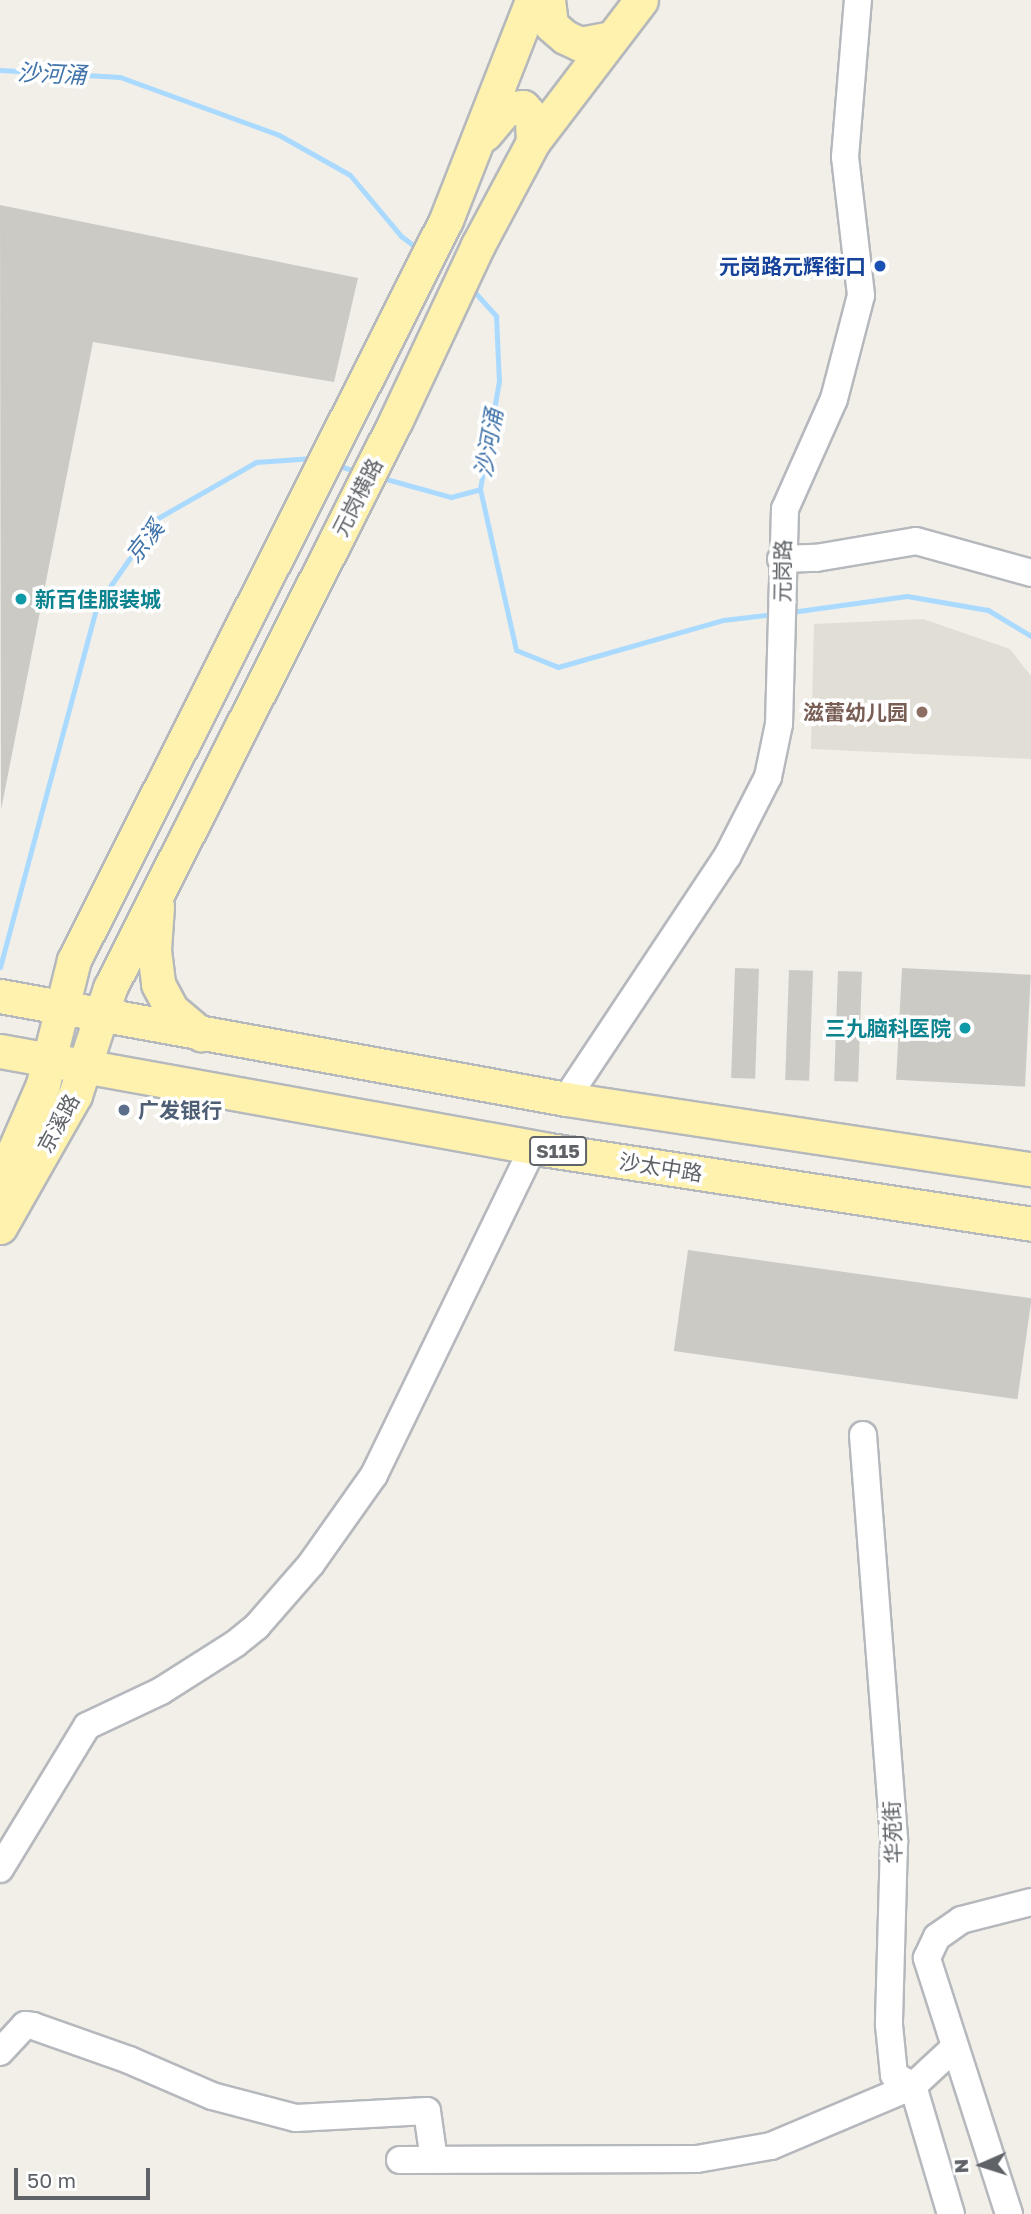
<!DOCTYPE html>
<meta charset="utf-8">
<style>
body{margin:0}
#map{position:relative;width:1031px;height:2214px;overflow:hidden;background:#f1efe8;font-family:"Golos Text","Noto Sans SC",sans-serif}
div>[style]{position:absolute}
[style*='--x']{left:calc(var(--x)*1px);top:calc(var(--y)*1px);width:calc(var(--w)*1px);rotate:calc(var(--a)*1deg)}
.education>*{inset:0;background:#e1ded6}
.stream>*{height:5px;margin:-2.5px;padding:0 2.5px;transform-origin:2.5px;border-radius:2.5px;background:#aadaff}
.building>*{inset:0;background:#cccac5;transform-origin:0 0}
.roads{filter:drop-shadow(2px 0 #b5b8bc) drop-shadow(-2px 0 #b5b8bc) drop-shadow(0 2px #b5b8bc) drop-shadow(0 -2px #b5b8bc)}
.minor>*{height:26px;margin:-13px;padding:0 13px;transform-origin:13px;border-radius:13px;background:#fff}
.major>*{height:33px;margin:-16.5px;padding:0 16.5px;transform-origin:16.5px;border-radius:16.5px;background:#fff2af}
.dots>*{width:19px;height:19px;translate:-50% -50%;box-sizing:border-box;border:4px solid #fff;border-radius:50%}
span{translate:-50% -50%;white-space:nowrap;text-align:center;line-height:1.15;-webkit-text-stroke:7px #fff;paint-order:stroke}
.shield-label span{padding:2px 5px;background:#fff;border:2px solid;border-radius:5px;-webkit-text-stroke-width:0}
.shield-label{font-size:19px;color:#5f6368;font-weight:700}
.transit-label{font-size:21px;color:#164399;font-weight:700}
.right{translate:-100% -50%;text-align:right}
.street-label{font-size:21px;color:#5f6368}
.culture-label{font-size:21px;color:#0d838f;font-weight:700}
.left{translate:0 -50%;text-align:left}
.education-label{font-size:21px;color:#785e54;font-weight:700}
.service-label{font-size:21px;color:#4e5e75;font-weight:700}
.water-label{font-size:23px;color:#4174aa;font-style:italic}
.north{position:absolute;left:947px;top:2130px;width:70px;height:70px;-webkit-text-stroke:5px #fff;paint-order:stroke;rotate:267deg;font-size:19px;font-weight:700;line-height:28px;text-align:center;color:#5f6368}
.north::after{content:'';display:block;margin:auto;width:24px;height:32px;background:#5f6368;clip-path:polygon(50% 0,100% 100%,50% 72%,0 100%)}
.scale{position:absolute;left:14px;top:2168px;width:136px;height:32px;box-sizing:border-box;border:4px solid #5f6368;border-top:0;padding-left:9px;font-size:21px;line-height:24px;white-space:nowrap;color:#5f6368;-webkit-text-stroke:5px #fff;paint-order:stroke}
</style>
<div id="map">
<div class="education">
<i style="clip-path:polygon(923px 619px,1010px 649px,1031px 676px,1031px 759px,811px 749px,814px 624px)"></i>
</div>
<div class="stream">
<i style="--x:0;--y:70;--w:120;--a:3.3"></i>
<i style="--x:120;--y:77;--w:169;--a:20"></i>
<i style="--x:279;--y:135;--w:81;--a:29.4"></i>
<i style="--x:350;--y:175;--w:80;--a:50.1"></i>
<i style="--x:401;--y:236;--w:21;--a:37"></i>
<i style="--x:471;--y:288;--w:38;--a:48"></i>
<i style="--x:496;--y:316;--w:65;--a:87.4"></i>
<i style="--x:499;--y:381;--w:110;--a:100"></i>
<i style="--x:480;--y:489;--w:165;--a:77.4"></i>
<i style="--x:516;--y:650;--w:45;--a:22"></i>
<i style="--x:558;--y:667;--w:172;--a:-15.9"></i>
<i style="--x:723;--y:620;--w:51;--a:-6.7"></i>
<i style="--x:336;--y:465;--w:21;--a:17"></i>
<i style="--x:379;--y:477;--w:75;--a:15.5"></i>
<i style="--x:451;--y:497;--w:30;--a:-15"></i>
<i style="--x:791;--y:612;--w:117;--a:-7.9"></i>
<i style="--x:907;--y:596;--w:82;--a:9.8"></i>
<i style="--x:988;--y:610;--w:50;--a:31.2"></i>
<i style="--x:0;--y:967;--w:375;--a:-75"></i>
<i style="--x:97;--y:605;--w:106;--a:-55"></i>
<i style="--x:158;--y:518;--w:113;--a:-29.7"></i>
<i style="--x:256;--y:462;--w:57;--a:-4"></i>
</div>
<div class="building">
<i style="clip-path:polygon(0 205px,358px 278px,334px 382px,93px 342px,1px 810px)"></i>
<i style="left:735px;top:968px;width:24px;height:110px;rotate:2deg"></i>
<i style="left:902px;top:968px;width:129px;height:112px;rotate:3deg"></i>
<i style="left:789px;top:970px;width:24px;height:110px;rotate:2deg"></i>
<i style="left:838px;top:971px;width:24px;height:110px;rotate:2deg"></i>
<i style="left:688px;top:1250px;width:347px;height:102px;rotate:8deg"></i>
</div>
<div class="roads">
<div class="minor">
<i style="--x:781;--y:559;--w:35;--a:-2"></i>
<i style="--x:816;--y:558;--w:101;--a:-9.6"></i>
<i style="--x:916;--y:541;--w:119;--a:15.5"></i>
<i style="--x:566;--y:1099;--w:291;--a:-56.4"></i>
<i style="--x:727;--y:857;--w:90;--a:-62.9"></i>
<i style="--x:768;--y:777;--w:54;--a:-78.3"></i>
<i style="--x:779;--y:724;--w:215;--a:-88.4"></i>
<i style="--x:785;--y:509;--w:120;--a:-66"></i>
<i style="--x:834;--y:399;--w:107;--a:-75.4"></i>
<i style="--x:861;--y:295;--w:139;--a:-96.6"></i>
<i style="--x:845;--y:157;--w:158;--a:-85.3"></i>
<i style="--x:863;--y:1435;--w:408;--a:85.6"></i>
<i style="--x:894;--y:1842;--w:183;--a:91.6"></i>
<i style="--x:889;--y:2025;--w:50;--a:84.3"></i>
<i style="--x:894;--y:2075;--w:22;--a:30"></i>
<i style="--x:913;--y:2086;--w:134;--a:73.5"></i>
<i style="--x:0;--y:1869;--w:167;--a:-58.7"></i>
<i style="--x:87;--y:1726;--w:82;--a:-25.3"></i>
<i style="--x:161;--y:1691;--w:88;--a:-32.4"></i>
<i style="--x:235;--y:1644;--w:28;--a:-39"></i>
<i style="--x:257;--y:1626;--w:82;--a:-48.9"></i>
<i style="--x:311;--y:1564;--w:109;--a:-54.7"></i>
<i style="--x:374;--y:1475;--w:365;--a:-64.1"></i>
<i style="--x:0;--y:2052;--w:37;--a:-47"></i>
<i style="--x:25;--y:2025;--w:8;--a:7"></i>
<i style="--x:33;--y:2026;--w:102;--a:19.5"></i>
<i style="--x:129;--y:2060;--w:90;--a:23.4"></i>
<i style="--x:212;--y:2096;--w:87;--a:14.7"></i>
<i style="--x:296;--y:2118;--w:131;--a:-3.1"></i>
<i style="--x:427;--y:2111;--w:49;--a:81.9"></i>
<i style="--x:400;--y:2160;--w:297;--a:-0.2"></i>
<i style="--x:697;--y:2159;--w:75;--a:-10"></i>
<i style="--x:771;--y:2146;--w:154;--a:-22.9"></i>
<i style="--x:913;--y:2086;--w:57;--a:-42.9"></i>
<i style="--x:1009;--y:2214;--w:269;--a:-107.8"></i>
<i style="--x:927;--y:1958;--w:23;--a:-65"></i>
<i style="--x:937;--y:1937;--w:29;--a:-35"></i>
<i style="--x:961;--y:1920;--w:72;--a:-14.4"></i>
</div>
<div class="major">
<i style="--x:548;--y:0;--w:25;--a:83"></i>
<i style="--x:551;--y:25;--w:18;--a:41"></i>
<i style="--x:565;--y:37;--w:17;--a:25"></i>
<i style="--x:580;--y:44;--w:31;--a:-11"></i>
<i style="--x:485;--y:134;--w:33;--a:-50"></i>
<i style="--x:506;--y:109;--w:17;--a:-7"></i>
<i style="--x:523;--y:107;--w:13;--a:48"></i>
<i style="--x:532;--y:117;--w:25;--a:88"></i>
<i style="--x:157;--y:906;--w:44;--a:93.9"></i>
<i style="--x:154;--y:950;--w:34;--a:83"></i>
<i style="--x:158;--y:984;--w:30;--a:62"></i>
<i style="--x:172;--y:1010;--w:38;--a:40"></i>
<i style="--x:0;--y:996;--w:575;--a:10.31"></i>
<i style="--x:566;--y:1099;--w:470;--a:8.6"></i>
<i style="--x:0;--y:1051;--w:558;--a:10.22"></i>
<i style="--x:549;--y:1150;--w:488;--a:8.7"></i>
<i style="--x:0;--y:1183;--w:108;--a:-66.5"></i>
<i style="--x:43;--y:1084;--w:128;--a:-76"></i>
<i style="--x:74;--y:960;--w:828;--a:-63.31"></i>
<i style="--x:446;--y:220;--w:236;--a:-68.6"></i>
<i style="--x:0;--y:1227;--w:152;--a:-60.4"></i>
<i style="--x:75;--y:1095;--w:113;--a:-71.9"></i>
<i style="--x:110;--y:988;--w:636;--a:-63.27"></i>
<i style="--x:396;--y:420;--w:193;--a:-64.9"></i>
<i style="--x:478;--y:245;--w:117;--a:-61.9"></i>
<i style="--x:533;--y:142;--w:178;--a:-52.7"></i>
</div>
</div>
<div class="dots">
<i style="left:880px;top:266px;background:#1a4fb4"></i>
<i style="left:21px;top:599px;background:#0f9aa8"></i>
<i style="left:922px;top:712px;background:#8d6e63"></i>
<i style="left:965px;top:1028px;background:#0f9aa8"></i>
<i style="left:124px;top:1110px;background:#5c6f8a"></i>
</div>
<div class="shield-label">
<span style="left:558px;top:1151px">S115</span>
</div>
<div class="transit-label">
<span class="right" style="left:866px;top:266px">元岗路元辉街口</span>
</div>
<div class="street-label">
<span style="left:357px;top:497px;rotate:-63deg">元岗横路</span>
<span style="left:782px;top:571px;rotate:-89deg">元岗路</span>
<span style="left:58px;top:1123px;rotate:-61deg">京溪路</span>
<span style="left:661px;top:1167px;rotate:9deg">沙太中路</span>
<span style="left:892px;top:1832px;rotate:-92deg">华苑街</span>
</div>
<div class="culture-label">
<span class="left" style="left:35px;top:599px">新百佳服装城</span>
<span class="right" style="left:951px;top:1028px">三九脑科医院</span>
</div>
<div class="education-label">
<span class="right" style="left:908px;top:712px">滋蕾幼儿园</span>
</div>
<div class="service-label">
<span class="left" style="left:138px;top:1110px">广发银行</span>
</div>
<div class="water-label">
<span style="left:52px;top:73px;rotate:3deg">沙河涌</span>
<span style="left:488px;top:443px;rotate:-80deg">沙河涌</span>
<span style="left:144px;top:541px;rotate:-52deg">京溪</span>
</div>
<div class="north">N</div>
<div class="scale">50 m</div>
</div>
